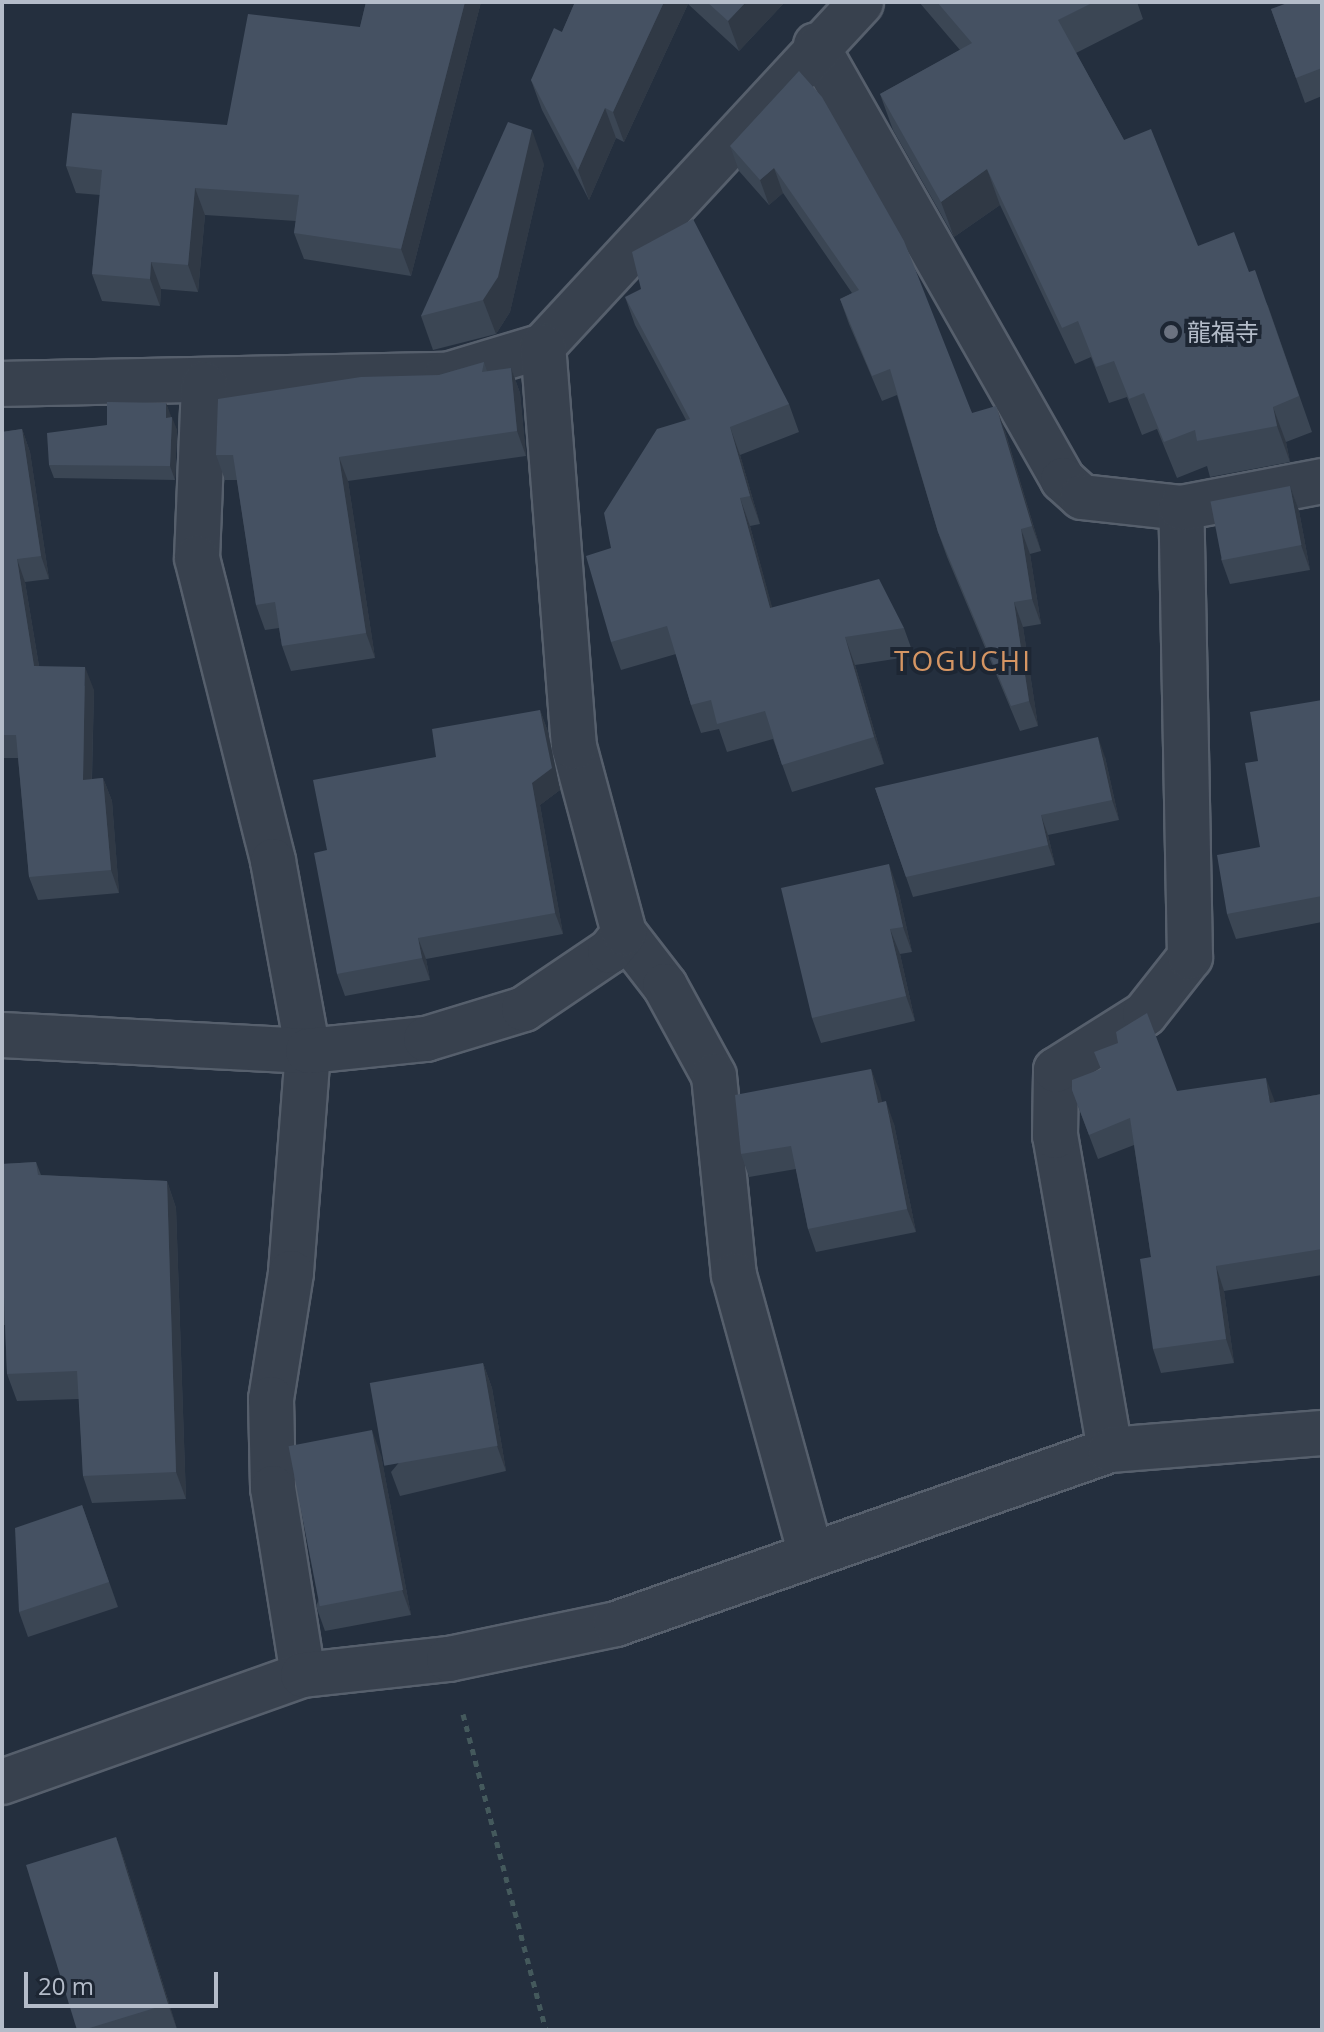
<!DOCTYPE html>
<meta charset="utf-8">
<style>
body{margin:0}
#map{position:relative;width:1324px;height:2032px;overflow:hidden;background:#242f3e;font-family:"Open Sans","Noto Sans JP",sans-serif}
div>[style]{position:absolute}
[style*='--x']{left:calc(var(--x)*1px);top:calc(var(--y)*1px);width:calc(var(--w)*1px);rotate:calc(var(--a)*1deg)}
.path>*{height:5px;margin-top:-2.5px;transform-origin:0;background:repeating-linear-gradient(90deg,#44595c 0 6px,transparent 0 12px)}
.roads{filter:drop-shadow(2px 0 #565f6c) drop-shadow(-2px 0 #565f6c) drop-shadow(0 2px #565f6c) drop-shadow(0 -2px #565f6c)}
.street>*{height:44px;margin:-22px;padding:0 22px;transform-origin:22px;border-radius:22px;background:#38414e}
.wall>*{inset:0;background:#3b4654}
.shaded-wall>*{inset:0;background:#303945}
.building>*{inset:0;background:#455162;transform-origin:0 0}
.dots>*{width:22px;height:22px;translate:-50% -50%;box-sizing:border-box;border:4px solid #1d2633;border-radius:50%}
span{translate:-50% -50%;white-space:nowrap;text-align:center;line-height:1.15;-webkit-text-stroke:8px #1d2633;paint-order:stroke}
.poi-label{font-size:24px;color:#b4bcc9}
.left{translate:0 -50%;text-align:left}
.quarter-label{font-size:28px;color:#d59563;letter-spacing:2px}
.frame{position:absolute;inset:0;border:4px solid #b4bcc9;pointer-events:none}
.scale{position:absolute;left:24px;top:1972px;width:194px;height:36px;box-sizing:border-box;border:4px solid #b4bcc9;border-top:0;padding-left:10px;font-size:24px;line-height:28px;white-space:nowrap;color:#b4bcc9;-webkit-text-stroke:6px #1d2633;paint-order:stroke}
</style>
<div id="map">
<div class="path">
<i style="--x:463;--y:1714;--w:327;--a:75.3"></i>
</div>
<div class="roads">
<div class="street">
<i style="--x:816;--y:45;--w:500;--a:60.41"></i>
<i style="--x:1063;--y:480;--w:25;--a:42"></i>
<i style="--x:1082;--y:497;--w:100;--a:6.3"></i>
<i style="--x:2;--y:384;--w:445;--a:-1.2"></i>
<i style="--x:447;--y:375;--w:100;--a:-16.8"></i>
<i style="--x:543;--y:346;--w:468;--a:-47.2"></i>
<i style="--x:204;--y:384;--w:174;--a:92.3"></i>
<i style="--x:197;--y:558;--w:312;--a:75.9"></i>
<i style="--x:273;--y:861;--w:193;--a:79.6"></i>
<i style="--x:308;--y:1051;--w:223;--a:94.4"></i>
<i style="--x:291;--y:1273;--w:128;--a:99"></i>
<i style="--x:271;--y:1399;--w:89;--a:88.7"></i>
<i style="--x:273;--y:1488;--w:189;--a:80.9"></i>
<i style="--x:624;--y:933;--w:67;--a:52.3"></i>
<i style="--x:665;--y:986;--w:102;--a:61.4"></i>
<i style="--x:714;--y:1076;--w:200;--a:84.3"></i>
<i style="--x:734;--y:1275;--w:290;--a:74.6"></i>
<i style="--x:2;--y:1035;--w:306;--a:3"></i>
<i style="--x:308;--y:1051;--w:119;--a:-5.8"></i>
<i style="--x:426;--y:1039;--w:102;--a:-17"></i>
<i style="--x:524;--y:1009;--w:104;--a:-34"></i>
<i style="--x:610;--y:951;--w:23;--a:-52"></i>
<i style="--x:624;--y:933;--w:193;--a:-105"></i>
<i style="--x:574;--y:747;--w:402;--a:-94.4"></i>
<i style="--x:1110;--y:1450;--w:319;--a:-99.9"></i>
<i style="--x:1055;--y:1136;--w:66;--a:-89.1"></i>
<i style="--x:1056;--y:1070;--w:105;--a:-32.2"></i>
<i style="--x:1145;--y:1014;--w:73;--a:-51.7"></i>
<i style="--x:1190;--y:957;--w:449;--a:-91.1"></i>
<i style="--x:1181;--y:508;--w:144;--a:-10.8"></i>
<i style="--x:2;--y:1782;--w:319;--a:-19.6"></i>
<i style="--x:303;--y:1675;--w:147;--a:-6.3"></i>
<i style="--x:449;--y:1659;--w:171;--a:-11.8"></i>
<i style="--x:616;--y:1624;--w:524;--a:-19.4"></i>
<i style="--x:1110;--y:1450;--w:213;--a:-4.6"></i>
</div>
</div>
<div class="wall">
<i style="clip-path:polygon(366px 2px,481px 2px,411px 276px,304px 259px,294px 233px,296px 221px,205px 215px,198px 292px,161px 289px,160px 306px,102px 301px,92px 274px,100px 195px,76px 193px,66px 166px,227px 125px,360px 27px)"></i>
<i style="clip-path:polygon(575px 2px,785px 2px,739px 51px,688px 4px,624px 142px,616px 138px,589px 200px,542px 110px,531px 80px,562px 32px)"></i>
<i style="clip-path:polygon(919px 2px,1137px 2px,1143px 19px,1076px 53px,1124px 140px,1198px 246px,1249px 272px,1268px 306px,1312px 432px,1286px 442px,1290px 462px,1210px 477px,1207px 466px,1177px 478px,1157px 429px,1142px 435px,1127px 397px,1109px 403px,1091px 357px,1075px 364px,1000px 205px,954px 237px,893px 130px,880px 94px,960px 50px)"></i>
<i style="clip-path:polygon(1322px 2px,1322px 96px,1305px 103px,1271px 9px)"></i>
<i style="clip-path:polygon(799px 71px,972px 413px,1005px 431px,1041px 551px,1030px 554px,1041px 624px,1023px 627px,1038px 726px,1020px 731px,947px 557px,938px 532px,897px 395px,882px 401px,849px 324px,840px 299px,852px 293px,783px 193px,769px 205px,739px 171px,730px 146px)"></i>
<i style="clip-path:polygon(544px 164px,510px 312px,496px 334px,433px 350px,421px 316px)"></i>
<i style="clip-path:polygon(625px 297px,789px 404px,799px 432px,740px 455px,760px 524px,750px 526px,772px 608px,904px 628px,914px 656px,855px 665px,884px 764px,792px 792px,773px 739px,727px 752px,719px 729px,701px 733px,691px 705px,676px 654px,621px 670px,611px 642px,686px 420px,635px 325px)"></i>
<i style="clip-path:polygon(484px 362px,487px 371px,511px 368px,520px 393px,526px 456px,348px 481px,375px 658px,291px 671px,282px 646px,279px 628px,265px 630px,256px 605px,237px 480px,225px 480px,216px 455px,439px 375px)"></i>
<i style="clip-path:polygon(166px 403px,171px 418px,177px 430px,175px 480px,54px 478px,49px 465px,107px 425px)"></i>
<i style="clip-path:polygon(22px 429px,30px 452px,49px 579px,25px 582px,39px 666px,94px 690px,92px 779px,103px 778px,112px 801px,119px 893px,38px 900px,29px 877px,18px 758px,2px 758px,2px 432px)"></i>
<i style="clip-path:polygon(1290px 486px,1299px 511px,1310px 570px,1230px 584px,1221px 559px)"></i>
<i style="clip-path:polygon(1322px 700px,1322px 922px,1236px 939px,1227px 914px,1260px 847px,1258px 761px)"></i>
<i style="clip-path:polygon(540px 710px,548px 732px,560px 790px,540px 805px,563px 934px,426px 959px,430px 980px,345px 996px,337px 974px,327px 850px,436px 757px)"></i>
<i style="clip-path:polygon(1105px 757px,1119px 820px,1048px 835px,1055px 865px,913px 897px,875px 788px)"></i>
<i style="clip-path:polygon(898px 889px,912px 952px,900px 954px,915px 1021px,821px 1043px,812px 1018px)"></i>
<i style="clip-path:polygon(871px 1069px,882px 1102px,894px 1124px,916px 1232px,816px 1252px,808px 1229px,796px 1169px,749px 1177px,741px 1154px)"></i>
<i style="clip-path:polygon(1072px 1090px,1177px 1091px,1275px 1102px,1322px 1094px,1322px 1275px,1224px 1291px,1234px 1363px,1161px 1373px,1153px 1349px,1151px 1257px,1134px 1145px,1098px 1159px)"></i>
<i style="clip-path:polygon(36px 1162px,41px 1175px,167px 1181px,176px 1208px,186px 1499px,92px 1503px,83px 1476px,79px 1399px,17px 1401px,7px 1374px,5px 1325px,2px 1325px,2px 1164px)"></i>
<i style="clip-path:polygon(483px 1363px,492px 1388px,506px 1471px,400px 1496px,391px 1472px)"></i>
<i style="clip-path:polygon(381px 1455px,411px 1615px,325px 1631px,316px 1606px)"></i>
<i style="clip-path:polygon(82px 1505px,118px 1607px,28px 1637px,19px 1612px)"></i>
<i style="clip-path:polygon(116px 1837px,125px 1862px,177px 2029px,172px 2030px,77px 2030px)"></i>
</div>
<div class="shaded-wall">
<i style="clip-path:polygon(465px 2px,481px 2px,411px 276px,401px 249px)"></i>
<i style="clip-path:polygon(664px 2px,687px 2px,688px 4px,624px 142px,613px 112px)"></i>
<i style="clip-path:polygon(746px 2px,785px 2px,739px 51px,728px 21px)"></i>
<i style="clip-path:polygon(605px 108px,616px 138px,589px 200px,578px 170px)"></i>
<i style="clip-path:polygon(532px 130px,544px 164px,510px 312px,496px 334px,483px 300px)"></i>
<i style="clip-path:polygon(774px 168px,783px 193px,769px 205px,760px 180px)"></i>
<i style="clip-path:polygon(987px 169px,1000px 205px,954px 237px,941px 202px)"></i>
<i style="clip-path:polygon(195px 188px,205px 215px,198px 292px,188px 265px)"></i>
<i style="clip-path:polygon(151px 262px,161px 289px,160px 306px,150px 279px)"></i>
<i style="clip-path:polygon(511px 368px,520px 393px,526px 456px,517px 431px)"></i>
<i style="clip-path:polygon(166px 403px,171px 416px,171px 431px,166px 418px)"></i>
<i style="clip-path:polygon(996px 406px,1005px 431px,1041px 551px,1032px 526px)"></i>
<i style="clip-path:polygon(1273px 407px,1286px 442px,1290px 462px,1277px 426px)"></i>
<i style="clip-path:polygon(172px 417px,177px 430px,175px 480px,170px 466px)"></i>
<i style="clip-path:polygon(730px 427px,740px 455px,760px 524px,750px 496px)"></i>
<i style="clip-path:polygon(22px 429px,30px 452px,49px 579px,41px 556px)"></i>
<i style="clip-path:polygon(339px 457px,348px 481px,375px 658px,366px 633px)"></i>
<i style="clip-path:polygon(1290px 486px,1299px 511px,1310px 570px,1301px 545px)"></i>
<i style="clip-path:polygon(740px 498px,750px 526px,780px 636px,770px 608px)"></i>
<i style="clip-path:polygon(1021px 529px,1030px 554px,1041px 624px,1032px 599px)"></i>
<i style="clip-path:polygon(17px 559px,25px 582px,43px 690px,34px 666px)"></i>
<i style="clip-path:polygon(1014px 602px,1023px 627px,1038px 726px,1029px 701px)"></i>
<i style="clip-path:polygon(845px 637px,855px 665px,884px 764px,874px 737px)"></i>
<i style="clip-path:polygon(85px 667px,94px 690px,91px 803px,83px 780px)"></i>
<i style="clip-path:polygon(540px 710px,548px 732px,560px 790px,540px 805px,563px 934px,555px 913px,532px 783px)"></i>
<i style="clip-path:polygon(1098px 737px,1105px 757px,1119px 820px,1112px 800px)"></i>
<i style="clip-path:polygon(103px 778px,112px 801px,119px 893px,111px 870px)"></i>
<i style="clip-path:polygon(1041px 815px,1048px 835px,1055px 865px,1048px 845px)"></i>
<i style="clip-path:polygon(889px 864px,898px 889px,912px 952px,903px 927px)"></i>
<i style="clip-path:polygon(890px 929px,900px 954px,915px 1021px,906px 996px)"></i>
<i style="clip-path:polygon(418px 938px,426px 959px,430px 980px,422px 958px)"></i>
<i style="clip-path:polygon(871px 1069px,880px 1092px,887px 1126px,878px 1103px)"></i>
<i style="clip-path:polygon(1266px 1078px,1275px 1102px,1270px 1103px)"></i>
<i style="clip-path:polygon(886px 1101px,894px 1124px,916px 1232px,907px 1209px)"></i>
<i style="clip-path:polygon(167px 1181px,176px 1208px,186px 1499px,176px 1472px)"></i>
<i style="clip-path:polygon(1216px 1266px,1224px 1291px,1234px 1363px,1226px 1339px)"></i>
<i style="clip-path:polygon(483px 1363px,492px 1388px,506px 1471px,497px 1446px)"></i>
<i style="clip-path:polygon(372px 1430px,381px 1455px,411px 1615px,402px 1590px)"></i>
<i style="clip-path:polygon(116px 1837px,125px 1862px,177px 2029px,168px 2004px)"></i>
</div>
<div class="building">
<i style="clip-path:polygon(366px 2px,465px 2px,401px 249px,294px 233px,299px 195px,195px 188px,188px 265px,151px 262px,150px 279px,92px 274px,102px 170px,66px 166px,72px 113px,227px 125px,248px 14px,360px 27px)"></i>
<i style="clip-path:polygon(575px 2px,664px 2px,613px 112px,605px 108px,578px 170px,531px 80px,554px 28px,562px 32px)"></i>
<i style="clip-path:polygon(707px 2px,746px 2px,728px 21px)"></i>
<i style="clip-path:polygon(937px 2px,1094px 2px,1058px 20px,1124px 140px,1151px 129px,1198px 246px,1234px 232px,1249px 272px,1255px 270px,1299px 396px,1273px 407px,1277px 426px,1197px 441px,1195px 430px,1164px 442px,1144px 393px,1129px 399px,1114px 361px,1096px 367px,1078px 321px,1062px 328px,987px 169px,941px 202px,880px 94px,972px 43px)"></i>
<i style="clip-path:polygon(1290px 2px,1322px 2px,1322px 68px,1296px 78px,1271px 9px)"></i>
<i style="clip-path:polygon(799px 71px,822px 97px,904px 241px,972px 413px,996px 406px,1032px 526px,1021px 529px,1032px 599px,1014px 602px,1029px 701px,1011px 706px,938px 532px,890px 369px,872px 376px,840px 299px,859px 290px,774px 168px,760px 180px,730px 146px)"></i>
<i style="clip-path:polygon(508px 122px,532px 130px,498px 277px,483px 300px,421px 316px)"></i>
<i style="clip-path:polygon(693px 219px,789px 404px,730px 427px,750px 496px,740px 498px,770px 608px,879px 579px,904px 628px,845px 637px,874px 737px,782px 765px,765px 711px,717px 724px,711px 700px,691px 705px,667px 626px,611px 642px,586px 556px,611px 548px,604px 513px,657px 429px,690px 419px,625px 297px,641px 289px,632px 252px)"></i>
<i style="clip-path:polygon(484px 362px,482px 372px,511px 368px,517px 431px,339px 457px,366px 633px,282px 646px,275px 602px,256px 605px,233px 455px,216px 455px,218px 399px,361px 377px,439px 375px)"></i>
<i style="clip-path:polygon(107px 402px,166px 403px,166px 418px,172px 417px,170px 466px,49px 465px,47px 433px,107px 425px)"></i>
<i style="clip-path:polygon(22px 429px,41px 556px,17px 559px,34px 666px,85px 667px,83px 780px,103px 778px,111px 870px,29px 877px,16px 735px,2px 735px,2px 432px)"></i>
<i style="left:1290px;top:486px;width:60px;height:81px;rotate:79deg"></i>
<i style="clip-path:polygon(1322px 700px,1322px 896px,1227px 914px,1217px 855px,1260px 847px,1245px 763px,1258px 761px,1250px 712px)"></i>
<i style="clip-path:polygon(540px 710px,552px 768px,532px 783px,555px 913px,418px 938px,422px 958px,337px 974px,314px 853px,327px 850px,313px 780px,436px 757px,432px 729px)"></i>
<i style="clip-path:polygon(1098px 737px,1112px 800px,1041px 815px,1048px 845px,906px 877px,875px 788px)"></i>
<i style="clip-path:polygon(889px 864px,903px 927px,890px 929px,906px 996px,812px 1018px,781px 888px)"></i>
<i style="clip-path:polygon(1147px 1013px,1177px 1091px,1266px 1078px,1270px 1103px,1322px 1094px,1322px 1249px,1216px 1266px,1226px 1339px,1153px 1349px,1140px 1259px,1151px 1257px,1130px 1118px,1089px 1135px,1072px 1090px,1072px 1080px,1101px 1069px,1094px 1052px,1118px 1043px,1116px 1032px)"></i>
<i style="clip-path:polygon(871px 1069px,878px 1103px,886px 1101px,907px 1209px,808px 1229px,791px 1146px,741px 1154px,735px 1095px)"></i>
<i style="clip-path:polygon(36px 1162px,38px 1175px,167px 1181px,176px 1472px,83px 1476px,77px 1371px,7px 1374px,4px 1297px,2px 1297px,2px 1164px)"></i>
<i style="left:483px;top:1363px;width:84px;height:115px;rotate:80deg"></i>
<i style="left:372px;top:1430px;width:163px;height:85px;rotate:79deg"></i>
<i style="clip-path:polygon(82px 1505px,109px 1582px,19px 1612px,15px 1528px)"></i>
<i style="clip-path:polygon(116px 1837px,168px 2004px,83px 2030px,77px 2030px,26px 1865px)"></i>
</div>
<div class="dots">
<i style="left:1171px;top:332px;background:#6b7280"></i>
</div>
<div class="poi-label">
<span class="left" style="left:1187px;top:332px">龍福寺</span>
</div>
<div class="quarter-label">
<span style="left:963px;top:660px">TOGUCHI</span>
</div>
<div class="frame"></div>
<div class="scale">20 m</div>
</div>
